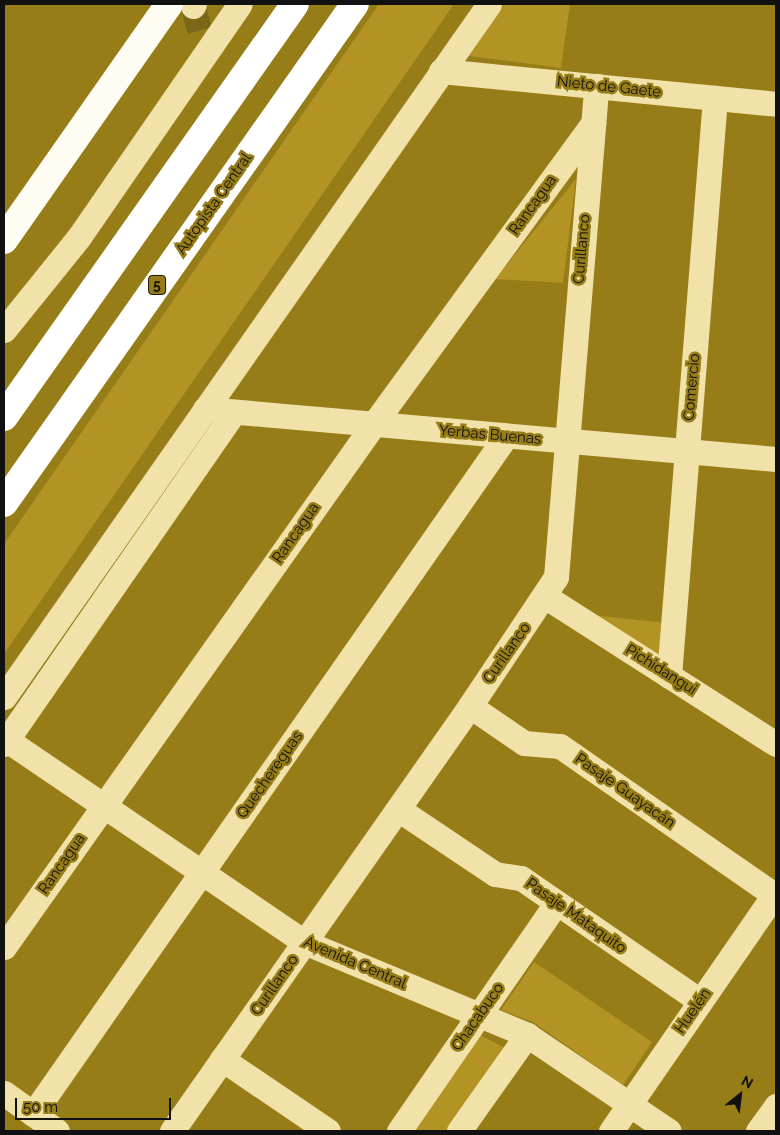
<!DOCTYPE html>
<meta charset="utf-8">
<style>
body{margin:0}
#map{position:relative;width:780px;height:1135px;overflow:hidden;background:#977d17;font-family:Raleway,sans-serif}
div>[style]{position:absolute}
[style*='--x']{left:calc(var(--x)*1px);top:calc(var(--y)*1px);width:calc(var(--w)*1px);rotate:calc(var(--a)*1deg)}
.green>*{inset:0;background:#b29323}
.minor-tunnel>*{height:25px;margin-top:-12.5px;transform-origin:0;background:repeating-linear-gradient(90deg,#7c6716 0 25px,transparent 0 37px)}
.minor>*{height:25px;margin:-12.5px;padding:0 12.5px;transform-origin:12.5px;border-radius:12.5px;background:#f1e2a9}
.major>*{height:28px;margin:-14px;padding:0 14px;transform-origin:14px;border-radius:14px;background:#fffdf3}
.highway>*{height:28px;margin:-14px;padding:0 14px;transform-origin:14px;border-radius:14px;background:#fff}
span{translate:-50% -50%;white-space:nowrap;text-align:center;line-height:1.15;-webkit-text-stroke:5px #977d17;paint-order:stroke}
.shield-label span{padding:1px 4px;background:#977d17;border:1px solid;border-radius:4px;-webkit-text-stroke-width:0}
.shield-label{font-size:14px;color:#111;font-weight:700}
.street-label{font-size:15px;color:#111}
.frame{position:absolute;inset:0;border:5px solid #111;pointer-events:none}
.north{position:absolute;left:715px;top:1070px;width:50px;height:50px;-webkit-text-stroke:4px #977d17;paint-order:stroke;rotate:29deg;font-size:14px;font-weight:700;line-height:20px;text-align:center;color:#111}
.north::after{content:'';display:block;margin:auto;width:18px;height:22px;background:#111;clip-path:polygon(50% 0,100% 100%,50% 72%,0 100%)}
.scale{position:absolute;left:15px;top:1098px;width:156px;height:22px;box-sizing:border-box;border:2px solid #111;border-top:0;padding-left:6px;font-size:15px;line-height:18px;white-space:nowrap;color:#111;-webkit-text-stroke:4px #977d17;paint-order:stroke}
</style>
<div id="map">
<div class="green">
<i style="clip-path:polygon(379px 4px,454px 4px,4px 654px,4px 544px)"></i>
<i style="clip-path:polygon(504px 4px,570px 4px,561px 68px,469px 56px)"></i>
<i style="clip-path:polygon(576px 179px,563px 283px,495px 279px)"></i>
<i style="clip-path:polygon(572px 613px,667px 623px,664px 667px)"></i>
<i style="clip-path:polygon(534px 962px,652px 1042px,623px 1085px,533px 1022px,501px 1010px)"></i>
<i style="clip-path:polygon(478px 1034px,505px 1048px,448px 1131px,412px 1131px)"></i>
</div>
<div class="minor-tunnel">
<i style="--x:193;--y:6;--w:33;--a:74"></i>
</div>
<div class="minor">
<i style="--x:193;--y:6;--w:2;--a:-63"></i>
<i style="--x:441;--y:71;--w:337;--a:5.6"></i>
<i style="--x:4;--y:330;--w:119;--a:-51.1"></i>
<i style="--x:79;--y:237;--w:283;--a:-55.4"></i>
<i style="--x:205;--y:409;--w:573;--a:5"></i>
<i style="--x:546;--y:597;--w:273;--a:32.6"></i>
<i style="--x:669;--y:676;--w:580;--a:-85.45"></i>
<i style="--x:4;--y:697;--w:846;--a:-55.01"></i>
<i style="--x:470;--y:706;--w:65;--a:34.4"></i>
<i style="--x:524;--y:743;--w:36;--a:5"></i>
<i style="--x:560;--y:746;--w:261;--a:34.8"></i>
<i style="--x:4;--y:738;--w:363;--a:34.2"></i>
<i style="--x:304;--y:942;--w:242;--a:22.6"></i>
<i style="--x:527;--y:1035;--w:171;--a:34.1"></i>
<i style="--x:4;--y:744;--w:404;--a:-55.3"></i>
<i style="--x:398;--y:809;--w:117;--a:33.8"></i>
<i style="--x:495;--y:874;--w:26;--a:9"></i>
<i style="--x:521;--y:878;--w:217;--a:34.5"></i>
<i style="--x:4;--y:947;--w:639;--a:-54.74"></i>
<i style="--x:373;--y:425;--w:374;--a:-53.9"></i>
<i style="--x:222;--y:1059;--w:128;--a:34.2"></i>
<i style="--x:4;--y:1093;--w:65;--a:35.6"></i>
<i style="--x:33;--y:1114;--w:827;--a:-55.1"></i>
<i style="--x:172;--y:1131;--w:519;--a:-54.96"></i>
<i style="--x:470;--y:706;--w:155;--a:-56.3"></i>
<i style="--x:556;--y:577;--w:493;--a:-85.3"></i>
<i style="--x:399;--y:1131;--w:277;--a:-55.4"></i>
<i style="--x:459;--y:1131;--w:118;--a:-54.7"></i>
<i style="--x:611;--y:1131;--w:290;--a:-55.4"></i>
<i style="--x:758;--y:1131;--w:31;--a:-54"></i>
</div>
<div class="major">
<i style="--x:4;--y:240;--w:288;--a:-55"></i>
</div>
<div class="highway">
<i style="--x:4;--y:417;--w:505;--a:-54.83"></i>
<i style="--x:4;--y:503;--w:610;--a:-54.88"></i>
</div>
<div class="shield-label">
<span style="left:157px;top:285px">5</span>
</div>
<div class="street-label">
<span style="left:609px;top:87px;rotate:6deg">Nieto de Gaete</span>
<span style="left:214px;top:204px;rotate:-55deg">Autopista Central</span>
<span style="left:533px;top:205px;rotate:-54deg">Rancagua</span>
<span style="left:582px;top:249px;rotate:-85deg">Curillanco</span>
<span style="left:692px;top:387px;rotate:-85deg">Comercio</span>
<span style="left:490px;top:435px;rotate:5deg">Yerbas Buenas</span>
<span style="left:296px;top:533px;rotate:-55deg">Rancagua</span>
<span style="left:507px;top:653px;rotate:-55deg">Curillanco</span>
<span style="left:661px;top:670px;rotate:32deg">Pichidangui</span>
<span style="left:270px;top:775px;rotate:-55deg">Quechereguas</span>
<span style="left:625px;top:791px;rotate:35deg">Pasaje Guayacán</span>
<span style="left:62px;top:864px;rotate:-55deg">Rancagua</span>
<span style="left:576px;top:916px;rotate:35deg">Pasaje Mataquito</span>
<span style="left:355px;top:963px;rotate:23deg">Avenida Central</span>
<span style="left:275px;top:985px;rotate:-55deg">Curillanco</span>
<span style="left:693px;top:1011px;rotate:-55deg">Huelén</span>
<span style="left:478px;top:1017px;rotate:-55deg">Chacabuco</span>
</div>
<div class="frame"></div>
<div class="north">N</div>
<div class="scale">50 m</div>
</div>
